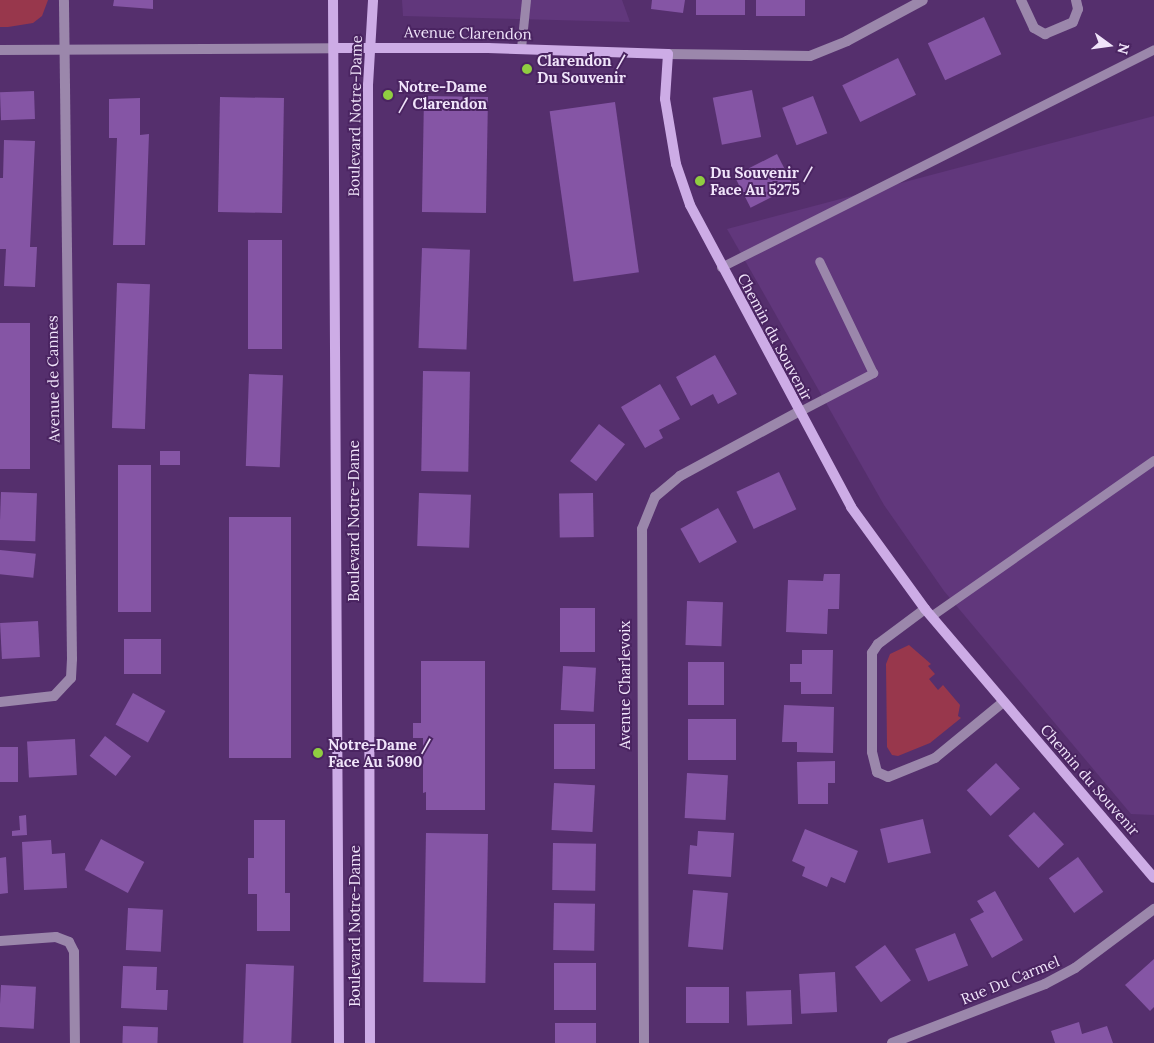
<!DOCTYPE html>
<style>
body{margin:0}
#map{position:relative;width:1154px;height:1043px;overflow:hidden;background:#552f6d;font-family:Lora,serif}
div>[style]{position:absolute}
[style*='--x']{left:calc(var(--x)*1px);top:calc(var(--y)*1px);width:calc(var(--w)*1px);rotate:calc(var(--a)*1deg)}
.built>*{inset:0;background:#61377c}
.green>*{inset:0;background:#98374c}
.building>*{inset:0;background:#8555a5;transform-origin:0 0}
.lane>*{height:9px;margin:-4.5px;padding:0 4.5px;transform-origin:4.5px;border-radius:4.5px;background:#9b87ab}
.street>*{height:10px;margin:-5px;padding:0 5px;transform-origin:5px;border-radius:5px;background:#9b87ab}
.secondary>*{height:10px;margin:-5px;padding:0 5px;transform-origin:5px;border-radius:5px;background:#cdace6}
.dots>*{width:14px;height:14px;translate:-50% -50%;box-sizing:border-box;border:2px solid #4a2461;border-radius:50%}
span{translate:-50% -50%;white-space:nowrap;text-align:center;line-height:1.15;-webkit-text-stroke:4px #4a2461;paint-order:stroke}
.street-label{font-size:15px;color:#f0e4fa}
.poi-label{font-size:15px;color:#f0e4fa;font-weight:700}
.left{translate:0 -50%;text-align:left}
.north{position:absolute;left:1084px;top:20px;width:50px;height:50px;-webkit-text-stroke:4px #4a2461;paint-order:stroke;rotate:104deg;font-size:14px;font-weight:700;line-height:20px;text-align:center;color:#f0e4fa}
.north::after{content:'';display:block;margin:auto;width:18px;height:22px;background:#f0e4fa;clip-path:polygon(50% 0,100% 100%,50% 72%,0 100%)}
</style>
<div id="map">
<div class="built">
<i style="clip-path:polygon(402px 0,622px 0,630px 22px,403px 16px)"></i>
<i style="clip-path:polygon(1154px 116px,1154px 815px,1131px 814px,944px 591px,884px 505px,727px 229px)"></i>
</div>
<div class="green">
<i style="clip-path:polygon(0 0,48px 0,42px 16px,33px 23px,8px 27px,0 27px)"></i>
<i style="clip-path:polygon(909px 645px,931px 664px,928px 666px,935px 674px,929px 679px,938px 690px,943px 685px,960px 705px,958px 716px,961px 718px,930px 743px,898px 756px,892px 755px,887px 747px,886px 664px,890px 654px)"></i>
</div>
<div class="building">
<i style="clip-path:polygon(114px 0,153px 0,153px 9px,113px 6px)"></i>
<i style="clip-path:polygon(652px 0,685px 0,683px 13px,651px 9px)"></i>
<i style="left:696px;top:0;width:49px;height:15px"></i>
<i style="left:756px;top:0;width:49px;height:16px"></i>
<i style="left:984px;top:17px;width:41px;height:62px;rotate:65deg"></i>
<i style="left:898px;top:58px;width:41px;height:62px;rotate:64deg"></i>
<i style="left:752px;top:90px;width:48px;height:40px;rotate:79deg"></i>
<i style="left:34px;top:91px;width:28px;height:34px;rotate:88deg"></i>
<i style="left:424px;top:96px;width:64px;height:116px;rotate:1deg"></i>
<i style="left:813px;top:96px;width:40px;height:33px;rotate:69deg"></i>
<i style="left:220px;top:97px;width:64px;height:115px;rotate:1deg"></i>
<i style="clip-path:polygon(140px 98px,140px 135px,149px 134px,145px 245px,113px 245px,117px 138px,109px 138px,109px 99px)"></i>
<i style="left:615px;top:102px;width:172px;height:66px;rotate:82deg"></i>
<i style="clip-path:polygon(4px 140px,35px 141px,30px 247px,37px 247px,35px 287px,4px 286px,6px 249px,0 249px,0 178px,3px 178px)"></i>
<i style="left:777px;top:154px;width:36px;height:48px;rotate:63deg"></i>
<i style="left:248px;top:240px;width:34px;height:109px"></i>
<i style="left:422px;top:248px;width:48px;height:100px;rotate:2deg"></i>
<i style="left:117px;top:283px;width:33px;height:145px;rotate:2deg"></i>
<i style="left:0;top:323px;width:30px;height:146px"></i>
<i style="clip-path:polygon(715px 355px,737px 394px,718px 404px,713px 394px,691px 406px,676px 377px)"></i>
<i style="left:423px;top:371px;width:47px;height:100px;rotate:1deg"></i>
<i style="left:249px;top:374px;width:34px;height:92px;rotate:2deg"></i>
<i style="clip-path:polygon(660px 384px,680px 419px,659px 430px,663px 438px,645px 448px,621px 407px)"></i>
<i style="left:599px;top:424px;width:33px;height:47px;rotate:38deg"></i>
<i style="left:160px;top:451px;width:20px;height:14px"></i>
<i style="left:118px;top:465px;width:33px;height:147px"></i>
<i style="left:779px;top:472px;width:41px;height:47px;rotate:65deg"></i>
<i style="left:1px;top:492px;width:36px;height:48px;rotate:2deg"></i>
<i style="left:419px;top:493px;width:52px;height:53px;rotate:2deg"></i>
<i style="left:593px;top:493px;width:44px;height:34px;rotate:89deg"></i>
<i style="left:718px;top:508px;width:39px;height:43px;rotate:61deg"></i>
<i style="left:229px;top:517px;width:62px;height:241px"></i>
<i style="left:0;top:550px;width:36px;height:24px;rotate:6deg"></i>
<i style="clip-path:polygon(824px 574px,840px 574px,839px 609px,828px 609px,827px 634px,786px 632px,788px 580px,823px 581px)"></i>
<i style="left:687px;top:601px;width:36px;height:44px;rotate:2deg"></i>
<i style="left:560px;top:608px;width:35px;height:44px"></i>
<i style="left:38px;top:621px;width:36px;height:38px;rotate:87deg"></i>
<i style="left:124px;top:639px;width:37px;height:35px"></i>
<i style="clip-path:polygon(802px 650px,833px 650px,832px 694px,801px 694px,801px 682px,790px 682px,790px 664px,802px 664px)"></i>
<i style="clip-path:polygon(421px 661px,485px 661px,485px 810px,426px 810px,426px 792px,423px 793px,423px 738px,413px 738px,413px 723px,421px 723px)"></i>
<i style="left:688px;top:662px;width:36px;height:43px"></i>
<i style="left:563px;top:666px;width:33px;height:44px;rotate:3deg"></i>
<i style="left:133px;top:693px;width:37px;height:36px;rotate:29deg"></i>
<i style="clip-path:polygon(784px 705px,834px 707px,833px 753px,797px 752px,797px 742px,782px 742px)"></i>
<i style="left:688px;top:719px;width:48px;height:41px"></i>
<i style="left:554px;top:724px;width:41px;height:45px"></i>
<i style="left:105px;top:736px;width:33px;height:25px;rotate:38deg"></i>
<i style="left:75px;top:739px;width:36px;height:48px;rotate:87deg"></i>
<i style="left:0;top:747px;width:18px;height:35px"></i>
<i style="clip-path:polygon(835px 761px,835px 783px,828px 783px,828px 804px,798px 804px,797px 762px)"></i>
<i style="left:996px;top:763px;width:35px;height:40px;rotate:47deg"></i>
<i style="left:687px;top:773px;width:41px;height:45px;rotate:3deg"></i>
<i style="left:554px;top:783px;width:41px;height:47px;rotate:3deg"></i>
<i style="left:1034px;top:812px;width:44px;height:35px;rotate:47deg"></i>
<i style="clip-path:polygon(26px 815px,27px 835px,12px 836px,12px 831px,20px 830px,19px 816px)"></i>
<i style="left:923px;top:819px;width:35px;height:44px;rotate:77deg"></i>
<i style="clip-path:polygon(254px 820px,285px 820px,285px 893px,290px 893px,290px 931px,257px 931px,257px 894px,248px 894px,248px 858px,254px 858px)"></i>
<i style="clip-path:polygon(805px 829px,858px 851px,845px 883px,831px 877px,827px 887px,802px 876px,805px 867px,792px 861px)"></i>
<i style="clip-path:polygon(698px 831px,734px 833px,731px 877px,688px 874px,690px 845px,697px 846px)"></i>
<i style="left:426px;top:833px;width:62px;height:149px;rotate:1deg"></i>
<i style="left:101px;top:839px;width:49px;height:35px;rotate:28deg"></i>
<i style="clip-path:polygon(51px 840px,52px 854px,65px 853px,67px 888px,24px 890px,22px 842px)"></i>
<i style="left:553px;top:843px;width:43px;height:47px;rotate:1deg"></i>
<i style="clip-path:polygon(6px 857px,8px 893px,0 894px,0 858px)"></i>
<i style="left:1078px;top:857px;width:43px;height:36px;rotate:54deg"></i>
<i style="left:693px;top:890px;width:35px;height:57px;rotate:5deg"></i>
<i style="clip-path:polygon(995px 891px,1023px 940px,992px 958px,970px 919px,984px 912px,977px 901px)"></i>
<i style="left:554px;top:903px;width:41px;height:47px;rotate:1deg"></i>
<i style="left:128px;top:908px;width:35px;height:42px;rotate:3deg"></i>
<i style="left:955px;top:933px;width:35px;height:43px;rotate:68deg"></i>
<i style="left:885px;top:945px;width:44px;height:37px;rotate:54deg"></i>
<i style="clip-path:polygon(1154px 959px,1154px 1007px,1150px 1011px,1125px 985px)"></i>
<i style="left:554px;top:963px;width:42px;height:47px"></i>
<i style="left:246px;top:964px;width:48px;height:79px;rotate:2deg"></i>
<i style="clip-path:polygon(123px 966px,157px 967px,156px 990px,168px 990px,167px 1010px,121px 1008px)"></i>
<i style="left:835px;top:972px;width:40px;height:36px;rotate:87deg"></i>
<i style="left:1px;top:985px;width:35px;height:42px;rotate:3deg"></i>
<i style="left:686px;top:987px;width:43px;height:36px"></i>
<i style="left:791px;top:990px;width:34px;height:45px;rotate:88deg"></i>
<i style="clip-path:polygon(1079px 1022px,1082px 1034px,1107px 1026px,1113px 1043px,1055px 1043px,1051px 1031px)"></i>
<i style="left:555px;top:1023px;width:41px;height:20px"></i>
<i style="left:123px;top:1026px;width:35px;height:17px;rotate:2deg"></i>
</div>
<div class="lane">
<i style="--x:521;--y:48;--w:48;--a:-84.1"></i>
<i style="--x:721;--y:267;--w:485;--a:-26.7"></i>
<i style="--x:798;--y:412;--w:85;--a:-27.5"></i>
<i style="--x:873;--y:373;--w:124;--a:-115.7"></i>
<i style="--x:931;--y:616;--w:272;--a:-35"></i>
</div>
<div class="street">
<i style="--x:1021;--y:0;--w:31;--a:65"></i>
<i style="--x:1034;--y:28;--w:13;--a:29"></i>
<i style="--x:1045;--y:34;--w:30;--a:-23"></i>
<i style="--x:1073;--y:22;--w:14;--a:-69"></i>
<i style="--x:1078;--y:9;--w:9;--a:-103"></i>
<i style="--x:0;--y:50;--w:334;--a:-0.3"></i>
<i style="--x:668;--y:54;--w:142;--a:0.8"></i>
<i style="--x:810;--y:56;--w:40;--a:-22"></i>
<i style="--x:847;--y:41;--w:86;--a:-28.3"></i>
<i style="--x:925;--y:609;--w:59;--a:143.3"></i>
<i style="--x:878;--y:644;--w:11;--a:124"></i>
<i style="--x:872;--y:653;--w:99;--a:90"></i>
<i style="--x:872;--y:752;--w:21;--a:76"></i>
<i style="--x:877;--y:772;--w:12;--a:24"></i>
<i style="--x:888;--y:777;--w:51;--a:-22"></i>
<i style="--x:935;--y:758;--w:87;--a:-39.4"></i>
<i style="--x:0;--y:702;--w:54;--a:-6.3"></i>
<i style="--x:54;--y:696;--w:25;--a:-47"></i>
<i style="--x:71;--y:678;--w:19;--a:-87"></i>
<i style="--x:72;--y:659;--w:659;--a:-90.7"></i>
<i style="--x:0;--y:941;--w:56;--a:-4.1"></i>
<i style="--x:56;--y:937;--w:14;--a:21"></i>
<i style="--x:69;--y:942;--w:11;--a:63"></i>
<i style="--x:74;--y:952;--w:91;--a:89.4"></i>
<i style="--x:644;--y:1043;--w:514;--a:-90.22"></i>
<i style="--x:642;--y:529;--w:35;--a:-68"></i>
<i style="--x:655;--y:497;--w:33;--a:-40"></i>
<i style="--x:680;--y:476;--w:134;--a:-28.5"></i>
<i style="--x:892;--y:1043;--w:164;--a:-21.1"></i>
<i style="--x:1045;--y:984;--w:34;--a:-28"></i>
<i style="--x:1075;--y:968;--w:99;--a:-36.8"></i>
</div>
<div class="secondary">
<i style="--x:333;--y:0;--w:1043;--a:89.67"></i>
<i style="--x:334;--y:48;--w:154;--a:0"></i>
<i style="--x:488;--y:48;--w:180;--a:1.9"></i>
<i style="--x:668;--y:54;--w:45;--a:93.8"></i>
<i style="--x:665;--y:99;--w:66;--a:80.4"></i>
<i style="--x:676;--y:164;--w:43;--a:71.1"></i>
<i style="--x:690;--y:205;--w:342;--a:61.9"></i>
<i style="--x:851;--y:507;--w:126;--a:54"></i>
<i style="--x:925;--y:609;--w:353;--a:49.6"></i>
<i style="--x:370;--y:1043;--w:958;--a:-90.12"></i>
<i style="--x:368;--y:85;--w:85;--a:-86.6"></i>
</div>
<div class="dots">
<i style="left:527px;top:69px;background:#90cd41"></i>
<i style="left:388px;top:95px;background:#90cd41"></i>
<i style="left:700px;top:181px;background:#90cd41"></i>
<i style="left:318px;top:753px;background:#90cd41"></i>
</div>
<div class="street-label">
<span style="left:468px;top:33px;rotate:1deg">Avenue Clarendon</span>
<span style="left:355px;top:116px;rotate:-89deg">Boulevard Notre-Dame</span>
<span style="left:775px;top:337px;rotate:62deg">Chemin du Souvenir</span>
<span style="left:53px;top:379px;rotate:-91deg">Avenue de Cannes</span>
<span style="left:354px;top:521px;rotate:-90deg">Boulevard Notre-Dame</span>
<span style="left:625px;top:685px;rotate:-90deg">Avenue Charlevoix</span>
<span style="left:1090px;top:780px;rotate:49deg">Chemin du Souvenir</span>
<span style="left:355px;top:926px;rotate:-90deg">Boulevard Notre-Dame</span>
<span style="left:1010px;top:980px;rotate:-22deg">Rue Du Carmel</span>
</div>
<div class="poi-label">
<span class="left" style="left:537px;top:69px">Clarendon /<br>Du Souvenir</span>
<span class="left" style="left:398px;top:95px">Notre-Dame<br>/ Clarendon</span>
<span class="left" style="left:710px;top:181px">Du Souvenir /<br>Face Au 5275</span>
<span class="left" style="left:328px;top:753px">Notre-Dame /<br>Face Au 5090</span>
</div>
<div class="north">N</div>
</div>
